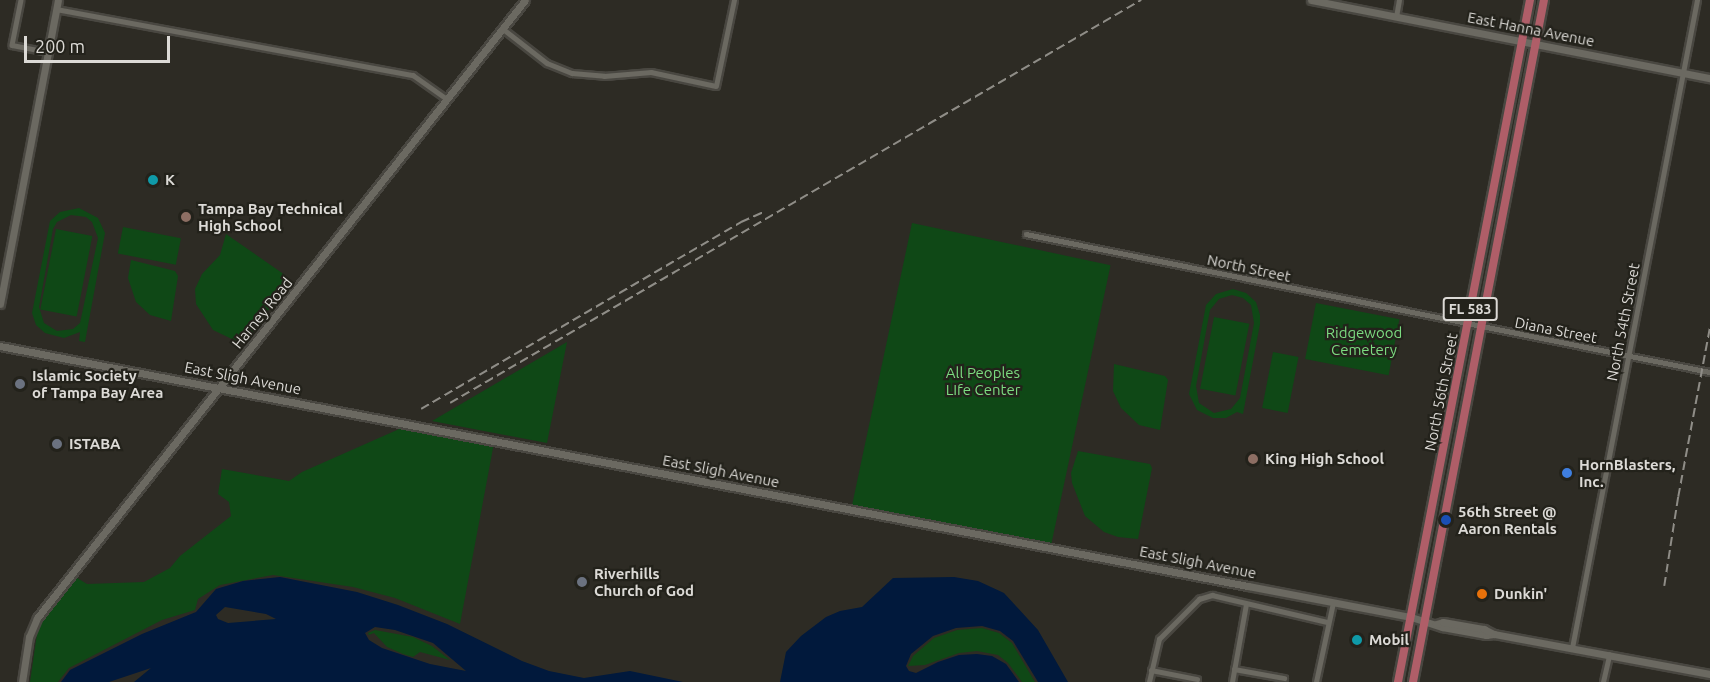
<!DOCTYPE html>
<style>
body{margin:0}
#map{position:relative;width:1710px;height:682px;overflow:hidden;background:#2d2b24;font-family:Ubuntu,sans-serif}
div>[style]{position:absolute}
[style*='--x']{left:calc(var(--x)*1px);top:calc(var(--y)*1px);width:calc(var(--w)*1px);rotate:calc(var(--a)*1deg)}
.green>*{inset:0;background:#0f4816;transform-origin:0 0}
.water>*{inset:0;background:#01193c}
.roads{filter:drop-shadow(2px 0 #494741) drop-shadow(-2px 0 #494741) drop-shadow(0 2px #494741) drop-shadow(0 -2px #494741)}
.street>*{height:4.5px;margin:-2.25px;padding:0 2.25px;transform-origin:2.25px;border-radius:2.25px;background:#6b6961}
.secondary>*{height:7px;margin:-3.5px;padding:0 3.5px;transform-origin:3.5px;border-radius:3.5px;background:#6b6961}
.primary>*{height:8px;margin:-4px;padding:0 4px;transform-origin:4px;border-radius:4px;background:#af5e68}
.rail>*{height:1.5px;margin-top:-0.75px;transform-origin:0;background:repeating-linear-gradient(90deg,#8f8d87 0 9px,transparent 0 13.5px)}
.dots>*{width:16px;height:16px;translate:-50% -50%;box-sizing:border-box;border:3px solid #23221b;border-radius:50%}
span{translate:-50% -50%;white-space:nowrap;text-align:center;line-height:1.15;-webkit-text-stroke:4.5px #23221b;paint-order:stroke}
.shield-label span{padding:2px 4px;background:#23221b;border:2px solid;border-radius:4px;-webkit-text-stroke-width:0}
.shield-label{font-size:14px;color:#dcdad6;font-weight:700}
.street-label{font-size:15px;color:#dcdad6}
.poi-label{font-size:15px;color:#dcdad6;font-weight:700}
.left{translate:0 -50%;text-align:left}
.park-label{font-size:15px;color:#7cdb80}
.scale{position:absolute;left:24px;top:36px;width:146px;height:27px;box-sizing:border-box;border:3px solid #dcdad6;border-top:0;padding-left:8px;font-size:18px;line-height:21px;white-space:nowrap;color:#dcdad6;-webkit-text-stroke:4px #23221b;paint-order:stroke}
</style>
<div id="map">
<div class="green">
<i style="clip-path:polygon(evenodd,79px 208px,98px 218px,105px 233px,85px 342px,79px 341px,80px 332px,64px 338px,45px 333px,36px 325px,32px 313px,50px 221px,60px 212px,79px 208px,71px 215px,86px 217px,92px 222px,98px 238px,80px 323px,73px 329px,57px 331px,44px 323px,39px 307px,53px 229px,57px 222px,71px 215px)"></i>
<i style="left:912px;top:223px;width:203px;height:289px;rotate:12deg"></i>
<i style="left:123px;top:227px;width:59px;height:27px;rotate:11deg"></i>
<i style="left:56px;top:229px;width:37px;height:82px;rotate:11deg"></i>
<i style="clip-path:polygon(226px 234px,285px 275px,286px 284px,247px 342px,234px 340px,213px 330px,196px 304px,195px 289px,202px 274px,220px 255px)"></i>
<i style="clip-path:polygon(131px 260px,175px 271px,178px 276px,171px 321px,150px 315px,136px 302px,128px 278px)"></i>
<i style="clip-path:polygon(evenodd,1233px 289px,1246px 293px,1256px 302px,1260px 315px,1260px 324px,1243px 414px,1237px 412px,1226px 418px,1213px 418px,1197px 410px,1189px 394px,1206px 305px,1216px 294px,1233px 289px,1232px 295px,1243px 298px,1251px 305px,1254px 323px,1240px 398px,1231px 409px,1214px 413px,1199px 403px,1196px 386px,1210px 310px,1219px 299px,1232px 295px)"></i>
<i style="left:1316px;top:303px;width:85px;height:57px;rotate:11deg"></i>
<i style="left:1214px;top:317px;width:36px;height:73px;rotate:11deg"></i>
<i style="clip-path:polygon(567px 342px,547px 443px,432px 421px)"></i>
<i style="left:1273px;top:352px;width:26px;height:57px;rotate:11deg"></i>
<i style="clip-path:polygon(1114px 364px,1165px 376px,1168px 380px,1160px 430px,1139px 425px,1121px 408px,1113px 391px)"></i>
<i style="clip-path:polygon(406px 426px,494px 443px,460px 624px,395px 598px,353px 587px,273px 575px,220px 585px,198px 599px,195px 610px,162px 620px,69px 668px,58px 682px,30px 682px,38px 627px,53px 602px,74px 576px,87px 584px,144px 582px,170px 568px,180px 556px,231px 516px,229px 502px,218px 494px,222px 469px,289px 481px,302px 472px)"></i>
<i style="clip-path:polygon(1078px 451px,1150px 464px,1152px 468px,1138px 539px,1118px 537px,1104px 532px,1085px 516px,1072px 483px,1071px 473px)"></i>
<i style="clip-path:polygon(982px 628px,999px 633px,1012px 643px,1035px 682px,1022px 682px,1008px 663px,998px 655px,977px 651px,959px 653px,925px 665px,908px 666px,913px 656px,934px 638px,957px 630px)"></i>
<i style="clip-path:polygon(375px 630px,413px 637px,432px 646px,450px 660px,420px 652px,413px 657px,403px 654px,387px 647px,374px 633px,369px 635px,368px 633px)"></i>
</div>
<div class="water">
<i style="clip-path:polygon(evenodd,280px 577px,357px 592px,398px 605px,447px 624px,522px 661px,549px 671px,584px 678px,630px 671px,683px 682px,134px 682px,151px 668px,109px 682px,61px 682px,70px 670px,142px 634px,196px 612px,216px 589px,243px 581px,280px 577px,225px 607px,266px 614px,276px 619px,228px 623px,218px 619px,216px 615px,225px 607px,280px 577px,375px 627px,395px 630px,433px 643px,466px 671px,430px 664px,382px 648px,369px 640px,365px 633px,375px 627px)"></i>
<i style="clip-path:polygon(954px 577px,978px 581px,1004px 593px,1038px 630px,1068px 682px,1038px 682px,1013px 641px,1000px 631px,982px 626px,956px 628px,933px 636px,911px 654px,906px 666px,909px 671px,916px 673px,938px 662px,959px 655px,977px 654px,992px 656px,1006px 664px,1019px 682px,780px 682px,786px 652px,801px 636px,826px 617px,840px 611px,862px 607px,893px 578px)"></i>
</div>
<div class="roads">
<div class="street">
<i style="--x:21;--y:0;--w:46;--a:101.3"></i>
<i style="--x:12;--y:45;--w:37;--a:11"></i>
<i style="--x:56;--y:9;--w:363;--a:10.5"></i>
<i style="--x:413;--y:75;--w:42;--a:35.2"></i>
<i style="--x:1396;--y:17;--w:17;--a:-80"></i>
<i style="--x:502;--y:28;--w:57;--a:37.9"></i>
<i style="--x:547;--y:63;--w:27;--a:22"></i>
<i style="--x:572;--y:73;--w:32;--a:5"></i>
<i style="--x:604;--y:76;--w:47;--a:-4.9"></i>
<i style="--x:651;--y:72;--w:66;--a:12.2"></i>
<i style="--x:716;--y:86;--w:88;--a:-78.2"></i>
<i style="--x:1026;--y:234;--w:698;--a:11.41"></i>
<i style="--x:1572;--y:648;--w:660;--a:-79.08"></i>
<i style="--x:1234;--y:669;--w:51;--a:10.2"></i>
<i style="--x:1151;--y:670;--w:47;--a:11.1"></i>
<i style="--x:1149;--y:682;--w:44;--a:-76.9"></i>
<i style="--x:1159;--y:639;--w:57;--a:-45"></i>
<i style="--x:1199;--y:599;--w:14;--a:-17"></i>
<i style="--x:1212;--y:595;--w:118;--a:13.2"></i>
<i style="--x:1232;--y:682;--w:79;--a:-79.8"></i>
<i style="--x:1316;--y:682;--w:81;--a:-77.9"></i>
<i style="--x:1603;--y:682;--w:28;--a:-77"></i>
</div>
<div class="secondary">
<i style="--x:1311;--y:0;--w:407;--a:11.1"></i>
<i style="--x:0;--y:304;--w:309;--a:-79.2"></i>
<i style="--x:0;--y:346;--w:1271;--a:10.89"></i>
<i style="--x:1248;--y:586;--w:166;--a:10.8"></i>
<i style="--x:1411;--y:617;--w:33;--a:18"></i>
<i style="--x:1442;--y:627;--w:45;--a:10.3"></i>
<i style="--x:1486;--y:635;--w:8;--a:-7"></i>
<i style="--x:1436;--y:624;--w:7;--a:-16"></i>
<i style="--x:1443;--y:622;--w:42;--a:9.7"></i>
<i style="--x:1484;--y:629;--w:11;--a:27"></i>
<i style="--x:1494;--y:634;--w:220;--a:10.5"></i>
<i style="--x:22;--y:682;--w:46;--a:-81.2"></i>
<i style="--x:29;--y:637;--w:21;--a:-67"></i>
<i style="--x:37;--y:618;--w:787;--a:-51.7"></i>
</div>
<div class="primary">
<i style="--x:1398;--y:682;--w:695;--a:-79.05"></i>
<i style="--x:1413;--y:682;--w:694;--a:-79.13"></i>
</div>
</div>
<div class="rail">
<i style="--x:450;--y:403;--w:800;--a:-30.25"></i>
<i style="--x:421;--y:409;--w:371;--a:-30.3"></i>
<i style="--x:741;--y:222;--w:24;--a:-24"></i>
<i style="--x:1664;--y:586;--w:90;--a:-81.1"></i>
<i style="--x:1678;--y:497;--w:174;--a:-79.4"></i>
</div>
<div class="dots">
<i style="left:153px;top:180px;background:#0f9aa8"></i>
<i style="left:186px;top:217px;background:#8d6e63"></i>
<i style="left:20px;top:384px;background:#6b7280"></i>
<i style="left:57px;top:444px;background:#6b7280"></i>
<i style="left:1253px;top:459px;background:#8d6e63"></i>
<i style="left:1567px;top:473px;background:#3f7fe0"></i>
<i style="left:1446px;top:520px;background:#1a4fb4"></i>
<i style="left:582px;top:582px;background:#6b7280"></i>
<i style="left:1482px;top:594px;background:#e8710a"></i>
<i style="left:1357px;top:640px;background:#0f9aa8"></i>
</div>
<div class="shield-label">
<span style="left:1470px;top:309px">FL 583</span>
</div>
<div class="street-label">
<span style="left:1531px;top:29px;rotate:11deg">East Hanna Avenue</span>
<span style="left:1249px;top:268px;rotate:12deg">North Street</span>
<span style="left:262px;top:313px;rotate:-51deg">Harney Road</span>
<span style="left:1623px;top:322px;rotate:-79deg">North 54th Street</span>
<span style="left:1556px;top:330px;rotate:11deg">Diana Street</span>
<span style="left:243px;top:378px;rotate:11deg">East Sligh Avenue</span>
<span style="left:1441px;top:392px;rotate:-79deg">North 56th Street</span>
<span style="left:721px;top:471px;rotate:11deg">East Sligh Avenue</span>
<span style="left:1198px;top:562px;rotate:11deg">East Sligh Avenue</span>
</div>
<div class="poi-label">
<span class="left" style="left:165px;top:180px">K</span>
<span class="left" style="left:198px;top:217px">Tampa Bay Technical<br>High School</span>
<span class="left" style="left:32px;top:384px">Islamic Society<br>of Tampa Bay Area</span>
<span class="left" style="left:69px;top:444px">ISTABA</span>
<span class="left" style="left:1265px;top:459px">King High School</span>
<span class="left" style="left:1579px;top:473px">HornBlasters,<br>Inc.</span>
<span class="left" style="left:1458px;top:520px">56th Street @<br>Aaron Rentals</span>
<span class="left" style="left:594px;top:582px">Riverhills<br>Church of God</span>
<span class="left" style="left:1494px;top:594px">Dunkin'</span>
<span class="left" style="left:1369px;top:640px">Mobil</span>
</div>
<div class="park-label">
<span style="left:1364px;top:341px">Ridgewood<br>Cemetery</span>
<span style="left:983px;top:381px">All Peoples<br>LIfe Center</span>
</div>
<div class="scale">200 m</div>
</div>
